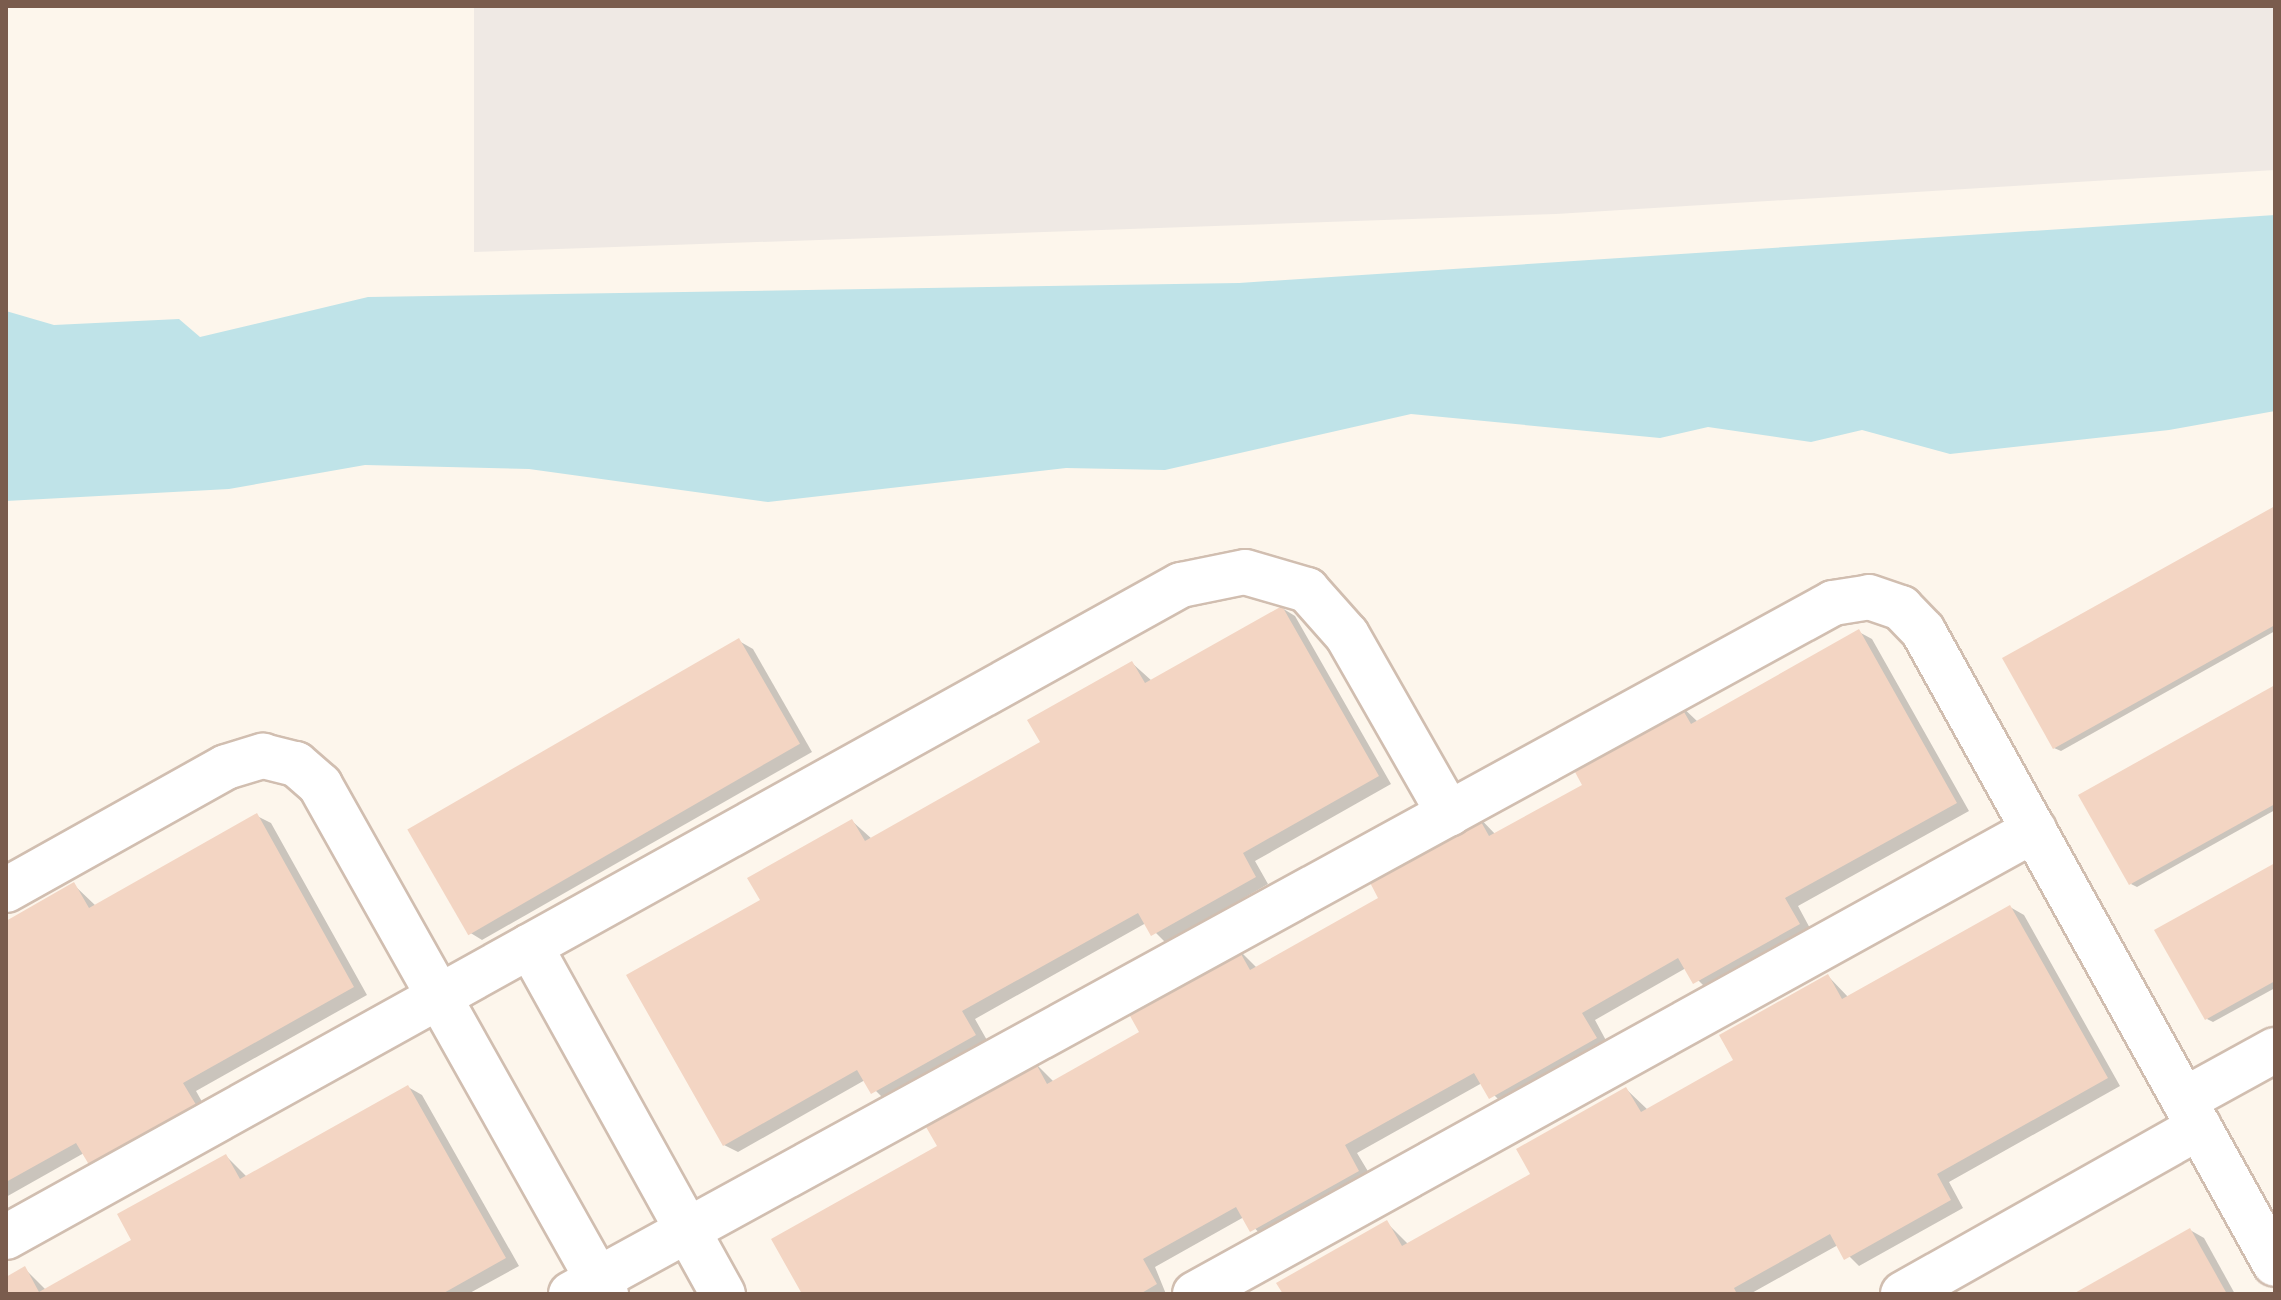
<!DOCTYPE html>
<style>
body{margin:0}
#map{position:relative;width:2281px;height:1300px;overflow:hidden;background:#fdf6ec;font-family:Lato,sans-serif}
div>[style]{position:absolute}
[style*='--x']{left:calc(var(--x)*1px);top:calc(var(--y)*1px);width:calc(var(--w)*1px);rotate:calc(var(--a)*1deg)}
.industrial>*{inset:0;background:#efe9e4}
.water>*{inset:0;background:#bfe3e8}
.shadow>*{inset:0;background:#0003}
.building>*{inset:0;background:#f3d5c3;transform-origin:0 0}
.roads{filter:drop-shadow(2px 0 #d1beb0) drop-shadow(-2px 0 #d1beb0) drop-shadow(0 2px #d1beb0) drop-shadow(0 -2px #d1beb0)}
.minor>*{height:44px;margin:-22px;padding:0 22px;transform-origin:22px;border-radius:22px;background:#fff}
span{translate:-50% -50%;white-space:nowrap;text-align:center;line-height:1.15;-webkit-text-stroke:6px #fffaf3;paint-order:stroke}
.frame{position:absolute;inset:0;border:8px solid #7a5c4d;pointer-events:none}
</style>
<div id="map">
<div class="industrial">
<i style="clip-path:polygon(474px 6px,2275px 6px,2275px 170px,1556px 214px,474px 252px)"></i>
</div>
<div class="water">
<i style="clip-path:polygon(2275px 215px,2275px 411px,2169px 430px,1950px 454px,1862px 430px,1811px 442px,1708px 427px,1660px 438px,1411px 414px,1165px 470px,1066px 468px,768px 502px,529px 469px,365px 465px,229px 489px,6px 501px,6px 311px,54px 325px,179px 319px,200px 337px,368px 297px,1239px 283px)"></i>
</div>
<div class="shadow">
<i style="clip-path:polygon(2275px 508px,2275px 631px,2061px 751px,2054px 748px)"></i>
<i style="clip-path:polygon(1282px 608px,1295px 616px,1391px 784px,1255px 861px,1268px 884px,1166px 943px,1146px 923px,975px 1019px,988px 1042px,886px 1101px,865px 1080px,738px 1152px,724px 1145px,763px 901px,852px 821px,872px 839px,1043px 743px,1132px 663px,1152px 681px)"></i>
<i style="clip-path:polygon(1859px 632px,1872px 639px,1969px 811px,1798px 906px,1812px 932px,1708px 990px,1686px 968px,1595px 1020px,1609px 1046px,1504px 1105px,1482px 1083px,1357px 1153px,1372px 1178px,1265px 1239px,1244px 1217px,1155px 1267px,1166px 1294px,804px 1294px,940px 1146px,1033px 1061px,1054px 1082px,1142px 1033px,1236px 947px,1257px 968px,1381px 899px,1475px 813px,1496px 835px,1585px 785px,1676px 701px,1698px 722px)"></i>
<i style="clip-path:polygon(739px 641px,753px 649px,812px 752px,482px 940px,469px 932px)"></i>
<i style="clip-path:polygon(2275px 688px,2275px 810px,2137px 887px,2131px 884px)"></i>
<i style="clip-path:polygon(257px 816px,271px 823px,367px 995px,196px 1091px,210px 1116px,84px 1153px,6px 1197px,6px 923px,74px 885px,96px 906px)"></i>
<i style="clip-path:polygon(2275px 865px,2275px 988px,2213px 1022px,2207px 1019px)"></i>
<i style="clip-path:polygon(2010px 907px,2024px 915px,2120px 1086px,1949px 1182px,1963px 1208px,1859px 1266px,1838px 1245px,1750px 1294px,1285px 1294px,1387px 1223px,1409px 1245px,1532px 1175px,1626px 1089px,1648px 1110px,1736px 1061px,1828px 976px,1849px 998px)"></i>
<i style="clip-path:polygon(408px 1087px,422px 1095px,519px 1266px,468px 1294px,6px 1294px,6px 1279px,25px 1269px,46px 1290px,134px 1241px,226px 1156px,247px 1177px)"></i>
<i style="clip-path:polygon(2190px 1230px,2204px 1238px,2235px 1294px,2077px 1294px)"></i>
</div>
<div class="building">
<i style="clip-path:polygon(2275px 506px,2275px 625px,2053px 749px,2002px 658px)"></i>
<i style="clip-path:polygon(1282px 606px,1379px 776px,1243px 853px,1256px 877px,1151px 936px,1138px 913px,962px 1011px,976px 1035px,871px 1094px,857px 1070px,723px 1146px,626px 975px,760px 900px,747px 878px,852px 819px,865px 841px,1040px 742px,1027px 720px,1132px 661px,1145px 683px)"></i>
<i style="clip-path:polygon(1859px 629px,1957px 803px,1785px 898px,1800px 924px,1693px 984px,1678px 958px,1582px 1013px,1597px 1038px,1489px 1099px,1474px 1073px,1345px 1145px,1359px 1171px,1250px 1232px,1236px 1207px,1143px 1259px,1157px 1284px,1140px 1294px,802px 1294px,771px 1239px,937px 1146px,922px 1120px,1033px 1058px,1047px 1084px,1139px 1032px,1125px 1007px,1236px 945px,1250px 970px,1378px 898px,1365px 873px,1475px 811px,1489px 836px,1582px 785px,1568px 759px,1676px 698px,1691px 724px)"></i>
<i style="left:739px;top:638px;width:122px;height:383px;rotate:60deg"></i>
<i style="clip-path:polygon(2275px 685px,2275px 804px,2129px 885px,2078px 795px)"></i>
<i style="clip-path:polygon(257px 813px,354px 987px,183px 1083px,198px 1108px,91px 1168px,76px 1143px,6px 1182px,6px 921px,74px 882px,89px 908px)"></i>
<i style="clip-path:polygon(2275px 863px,2275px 981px,2205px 1020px,2154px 930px)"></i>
<i style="clip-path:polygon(2010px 905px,2108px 1078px,1937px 1174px,1951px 1200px,1844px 1260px,1830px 1234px,1734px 1288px,1737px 1294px,1283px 1294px,1276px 1283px,1387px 1220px,1402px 1246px,1530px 1174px,1516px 1149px,1626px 1087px,1641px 1112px,1733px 1060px,1719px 1035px,1828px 974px,1842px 999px)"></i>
<i style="clip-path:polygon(408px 1085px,506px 1258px,442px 1294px,6px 1294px,6px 1277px,25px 1266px,39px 1292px,131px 1240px,117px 1214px,226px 1154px,240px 1179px)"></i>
<i style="clip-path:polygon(2190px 1228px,2227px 1294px,2073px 1294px)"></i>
</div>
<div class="roads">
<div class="minor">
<i style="--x:6;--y:890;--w:252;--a:-29.2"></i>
<i style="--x:226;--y:767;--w:39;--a:-17"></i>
<i style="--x:263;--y:756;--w:34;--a:14"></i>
<i style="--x:296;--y:764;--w:32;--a:41"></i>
<i style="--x:320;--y:785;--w:584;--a:60.67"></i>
<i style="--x:530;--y:946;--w:398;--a:61"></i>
<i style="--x:2184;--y:1100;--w:104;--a:-28.8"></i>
<i style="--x:6;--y:1237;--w:1344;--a:-29.03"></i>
<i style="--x:1181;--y:585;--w:65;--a:-11.5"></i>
<i style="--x:1245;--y:572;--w:65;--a:16.2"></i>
<i style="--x:1307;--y:590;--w:60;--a:48.4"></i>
<i style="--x:1347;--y:635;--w:206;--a:60.3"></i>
<i style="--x:571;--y:1294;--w:1439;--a:-28.7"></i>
<i style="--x:1833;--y:603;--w:36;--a:-9"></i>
<i style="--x:1869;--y:597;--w:34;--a:19"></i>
<i style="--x:1901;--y:608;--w:32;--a:46"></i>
<i style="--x:1923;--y:631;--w:724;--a:60.92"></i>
<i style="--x:1195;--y:1294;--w:959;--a:-28.94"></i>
<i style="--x:1903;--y:1294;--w:340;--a:-29.4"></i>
</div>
</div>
<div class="frame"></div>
</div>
